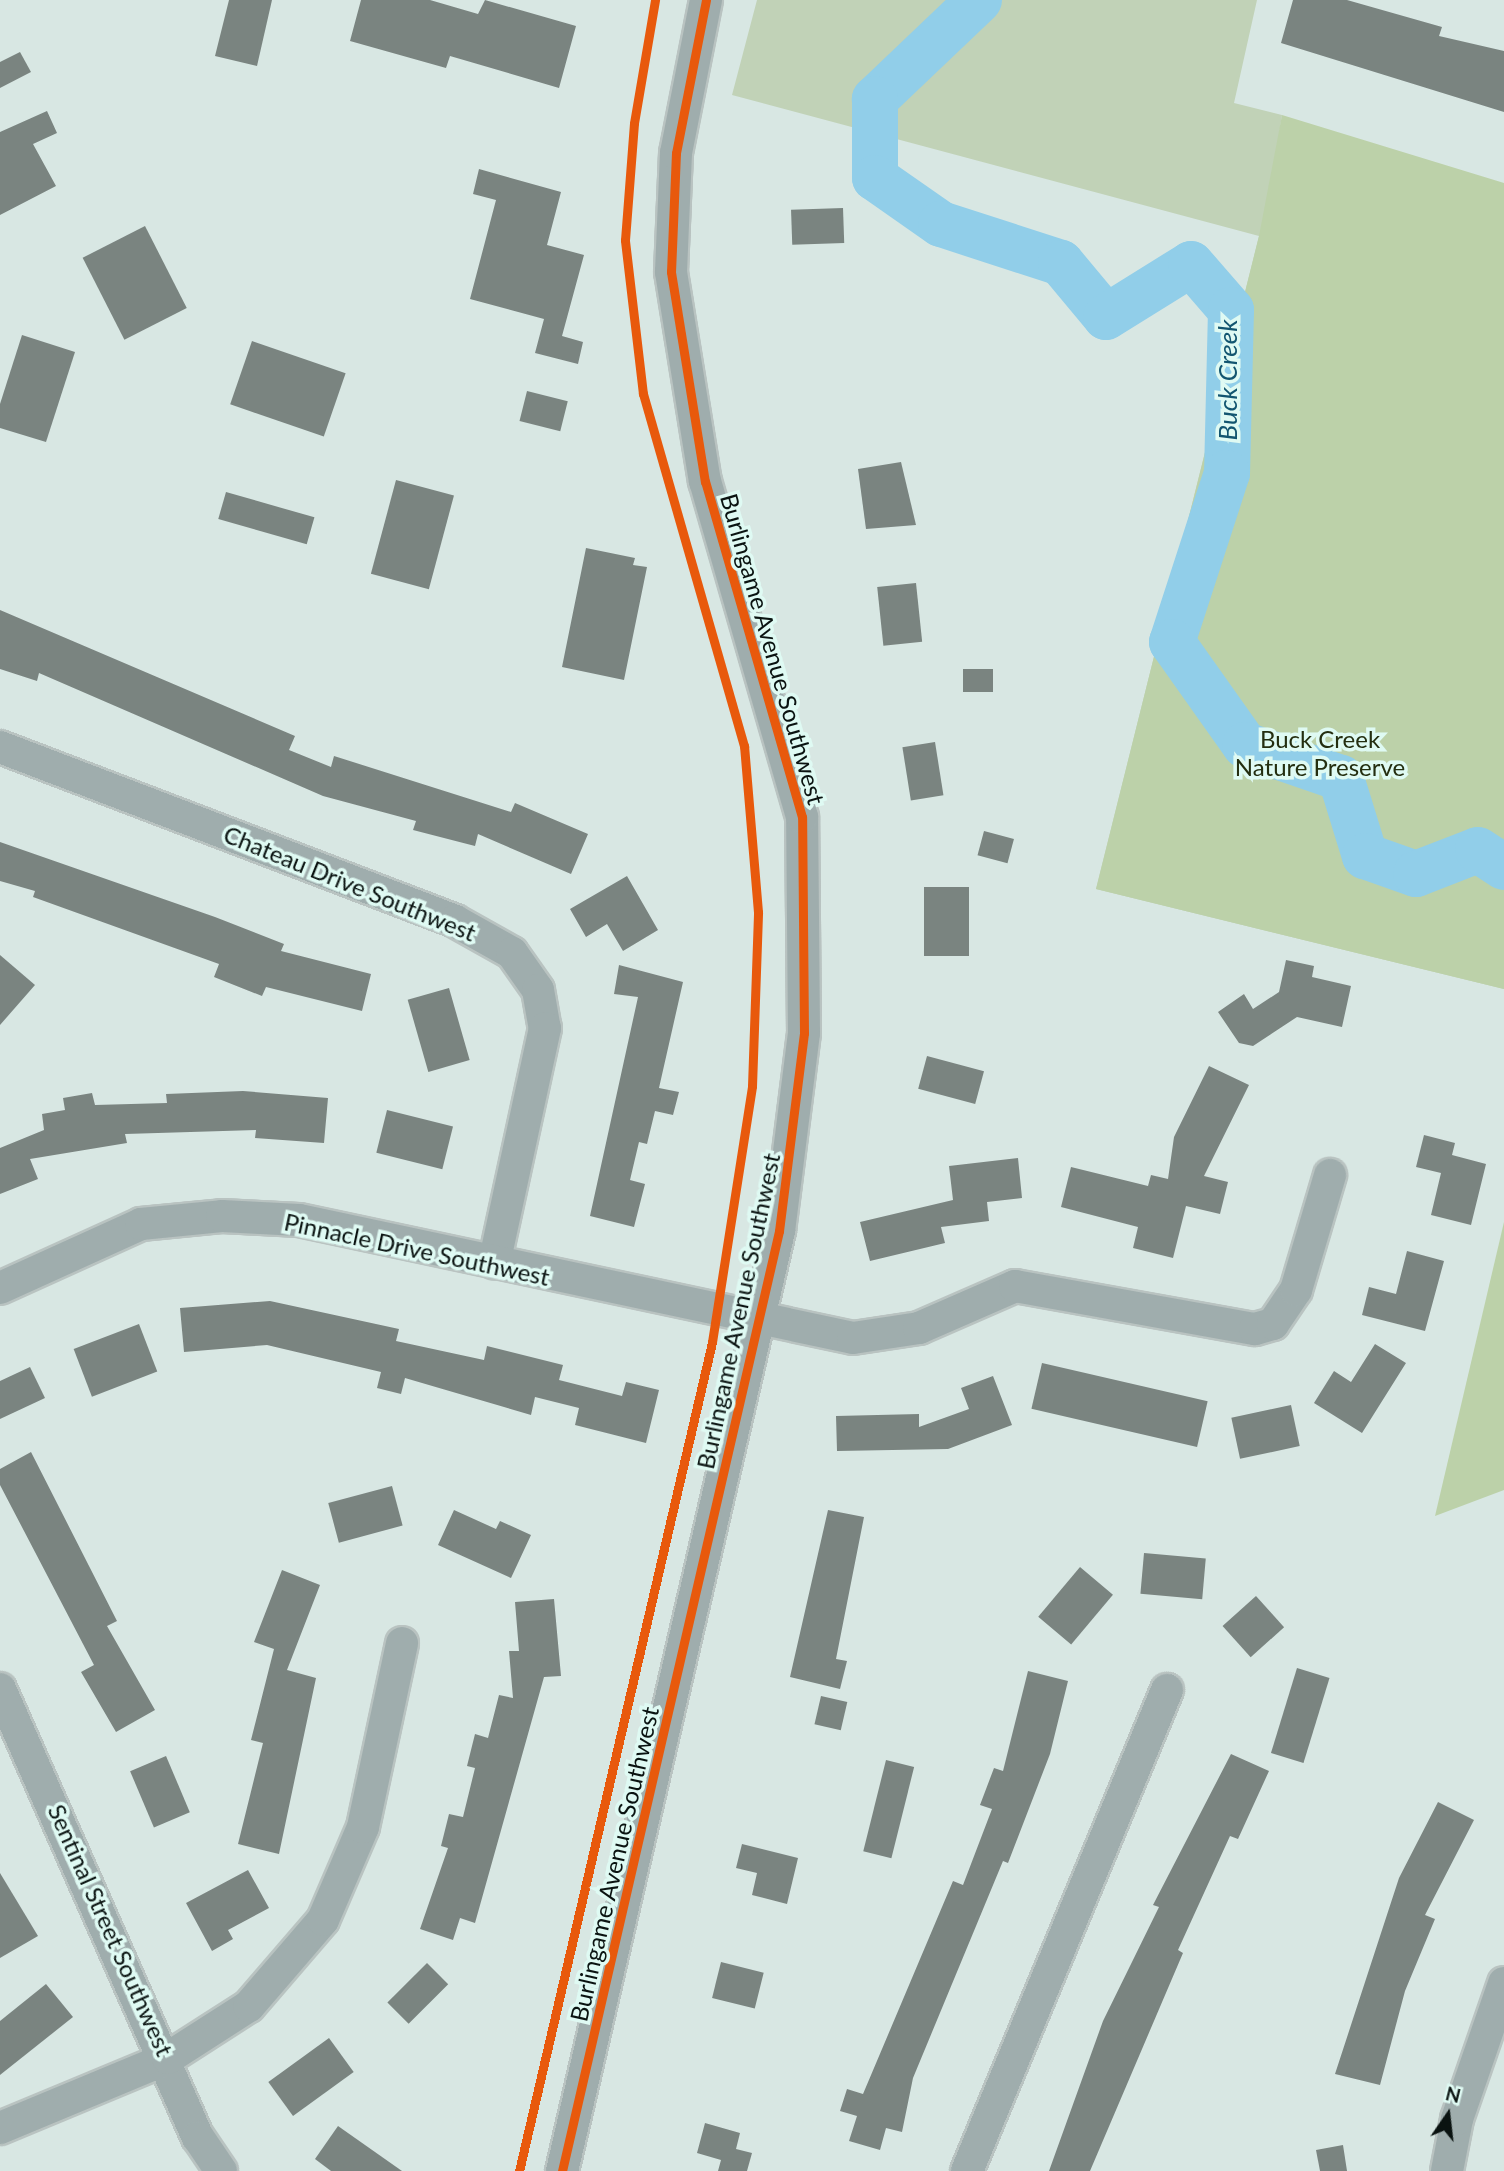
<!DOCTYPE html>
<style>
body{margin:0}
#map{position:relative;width:1504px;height:2171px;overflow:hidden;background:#d8e7e3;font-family:Lato,sans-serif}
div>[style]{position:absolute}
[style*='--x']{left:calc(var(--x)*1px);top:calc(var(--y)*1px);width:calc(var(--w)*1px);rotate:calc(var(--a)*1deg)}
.green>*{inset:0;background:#c1d2b7}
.forest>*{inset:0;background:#bcd1a9}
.river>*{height:46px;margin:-23px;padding:0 23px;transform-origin:23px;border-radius:23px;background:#91cee9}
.building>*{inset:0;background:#7a8480;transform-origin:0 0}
.roads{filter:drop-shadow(2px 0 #b9c3c1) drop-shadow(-2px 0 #b9c3c1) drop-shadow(0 2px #b9c3c1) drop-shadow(0 -2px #b9c3c1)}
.minor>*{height:32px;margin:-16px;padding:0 16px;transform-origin:16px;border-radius:16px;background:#9fadad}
.cycleway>*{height:9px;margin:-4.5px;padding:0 4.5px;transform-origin:4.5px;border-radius:4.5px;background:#e8590c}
span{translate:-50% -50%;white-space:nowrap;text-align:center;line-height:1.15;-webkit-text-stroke:7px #dffaf3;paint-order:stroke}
.street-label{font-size:24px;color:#0a1311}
.park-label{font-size:24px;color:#242e10}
.water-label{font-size:26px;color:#125570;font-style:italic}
.north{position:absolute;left:1413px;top:2080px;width:70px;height:70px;-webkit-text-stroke:5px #dffaf3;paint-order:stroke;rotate:14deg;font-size:19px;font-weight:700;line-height:28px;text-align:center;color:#0a1311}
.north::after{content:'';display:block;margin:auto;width:24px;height:32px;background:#0a1311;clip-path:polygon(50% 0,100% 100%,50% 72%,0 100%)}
</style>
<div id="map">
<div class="green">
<i style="clip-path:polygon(757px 0,1257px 0,1234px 103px,1282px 115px,1276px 154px,1504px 989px,1096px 889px,1259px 236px,732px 95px)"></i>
</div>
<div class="forest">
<i style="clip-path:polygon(1282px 115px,1504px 183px,1504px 989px,1096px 889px,1259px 236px)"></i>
<i style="clip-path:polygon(1504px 1222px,1504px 1490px,1435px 1516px)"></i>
</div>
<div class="river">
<i style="--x:979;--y:0;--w:144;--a:136.4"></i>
<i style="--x:875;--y:99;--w:79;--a:90"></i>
<i style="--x:875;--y:178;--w:80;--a:34.9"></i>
<i style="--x:941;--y:224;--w:126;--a:18"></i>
<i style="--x:1061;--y:263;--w:70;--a:50.2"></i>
<i style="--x:1106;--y:317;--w:100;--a:-31.9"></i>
<i style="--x:1191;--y:264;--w:61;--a:49"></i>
<i style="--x:1231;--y:310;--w:163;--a:91.4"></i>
<i style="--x:1227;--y:473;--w:178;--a:108"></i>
<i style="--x:1172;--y:642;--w:126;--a:54.7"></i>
<i style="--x:1245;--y:745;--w:102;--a:19"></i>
<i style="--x:1341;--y:778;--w:82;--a:72.9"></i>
<i style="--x:1365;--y:856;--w:54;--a:19.4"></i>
<i style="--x:1416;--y:874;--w:66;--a:-21.2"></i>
<i style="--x:1478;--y:850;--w:31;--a:33"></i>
</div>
<div class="building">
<i style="clip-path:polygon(229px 0,272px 0,257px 66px,215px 56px)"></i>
<i style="clip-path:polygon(361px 0,430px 0,478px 14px,485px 0,576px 26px,559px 88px,450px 56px,446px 68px,350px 41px)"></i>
<i style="clip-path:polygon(1293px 0,1347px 0,1442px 27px,1439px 36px,1504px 51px,1504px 112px,1281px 43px)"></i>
<i style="clip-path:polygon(20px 52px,31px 72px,0 88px,0 62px)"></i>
<i style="clip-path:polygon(47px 111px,57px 133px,33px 144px,56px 186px,0 215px,0 132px)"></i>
<i style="clip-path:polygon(479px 169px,561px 192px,547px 245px,584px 255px,562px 336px,583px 342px,578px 364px,535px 353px,544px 319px,470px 299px,496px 200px,473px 194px)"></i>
<i style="left:843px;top:208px;width:35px;height:52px;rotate:88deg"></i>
<i style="left:145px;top:226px;width:92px;height:70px;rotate:63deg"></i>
<i style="clip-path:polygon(22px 335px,75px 352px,46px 442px,0 428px,0 404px)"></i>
<i style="left:252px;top:341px;width:99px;height:67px;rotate:19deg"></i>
<i style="left:527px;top:391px;width:42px;height:31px;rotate:14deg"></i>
<i style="clip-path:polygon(901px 462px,916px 525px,866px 529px,858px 469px)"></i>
<i style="left:396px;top:480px;width:60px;height:97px;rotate:15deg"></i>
<i style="left:226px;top:492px;width:92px;height:28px;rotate:16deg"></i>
<i style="clip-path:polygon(586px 548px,635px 558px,633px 565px,647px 567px,624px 680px,562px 667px)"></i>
<i style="left:916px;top:583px;width:59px;height:39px;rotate:84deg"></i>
<i style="clip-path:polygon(0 610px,295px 736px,289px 750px,331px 767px,334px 756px,511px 812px,515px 803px,588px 834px,571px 874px,478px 834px,475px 846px,413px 830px,416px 821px,323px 796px,39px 673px,37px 681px,0 669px)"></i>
<i style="left:963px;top:669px;width:30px;height:23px"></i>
<i style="left:935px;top:742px;width:54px;height:33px;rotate:81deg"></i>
<i style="left:984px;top:831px;width:31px;height:25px;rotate:15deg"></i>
<i style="clip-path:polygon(0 842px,215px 917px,284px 944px,281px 951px,371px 974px,362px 1011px,266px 987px,262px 996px,214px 977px,219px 964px,33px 897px,35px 891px,0 881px)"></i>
<i style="clip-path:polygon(627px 876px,658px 930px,623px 951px,607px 924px,586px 937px,570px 909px)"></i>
<i style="left:924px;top:887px;width:45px;height:69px"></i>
<i style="clip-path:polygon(0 955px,35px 985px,0 1025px)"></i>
<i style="clip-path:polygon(1286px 960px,1314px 966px,1312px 977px,1351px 986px,1342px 1027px,1297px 1017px,1253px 1046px,1239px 1043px,1218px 1012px,1244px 994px,1253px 1009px,1279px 992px)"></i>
<i style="clip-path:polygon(619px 965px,683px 982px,659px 1088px,679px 1092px,673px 1115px,655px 1111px,647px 1144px,639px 1142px,630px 1180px,645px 1184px,634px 1227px,590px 1216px,638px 997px,614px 994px)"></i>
<i style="left:449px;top:988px;width:75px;height:43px;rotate:74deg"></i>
<i style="left:927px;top:1056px;width:59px;height:34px;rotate:15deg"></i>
<i style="clip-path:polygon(1209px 1066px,1249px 1085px,1204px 1176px,1228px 1182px,1220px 1214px,1186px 1206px,1173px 1258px,1133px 1248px,1138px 1227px,1061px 1207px,1071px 1167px,1148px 1186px,1151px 1175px,1168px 1179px,1174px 1137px)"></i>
<i style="clip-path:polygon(243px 1091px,328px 1098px,324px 1143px,255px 1138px,256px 1130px,125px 1134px,127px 1143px,30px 1159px,38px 1179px,0 1194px,0 1148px,44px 1130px,42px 1114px,65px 1110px,63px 1098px,92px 1093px,95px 1105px,167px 1103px,166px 1094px)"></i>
<i style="left:387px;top:1110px;width:68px;height:44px;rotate:14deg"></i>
<i style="clip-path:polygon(1424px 1135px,1455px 1143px,1452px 1155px,1486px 1164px,1471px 1225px,1431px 1215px,1441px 1173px,1416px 1167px)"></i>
<i style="clip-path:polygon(1018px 1158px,1022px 1198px,987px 1202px,989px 1221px,941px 1227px,945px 1243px,870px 1261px,860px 1222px,953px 1200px,949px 1166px)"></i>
<i style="clip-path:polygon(1407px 1251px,1444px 1261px,1425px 1331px,1362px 1315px,1369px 1287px,1396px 1294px)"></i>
<i style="clip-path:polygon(270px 1301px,399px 1329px,396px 1341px,484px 1360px,487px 1346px,563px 1365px,559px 1380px,622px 1396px,626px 1382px,659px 1390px,646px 1443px,575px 1425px,579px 1408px,535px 1397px,531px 1415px,405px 1378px,401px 1394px,377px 1388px,381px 1372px,267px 1345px,184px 1352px,180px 1308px)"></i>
<i style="left:139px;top:1324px;width:51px;height:70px;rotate:69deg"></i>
<i style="clip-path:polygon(1375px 1344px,1406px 1363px,1362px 1433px,1314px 1403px,1334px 1371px,1351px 1382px)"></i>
<i style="left:1042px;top:1363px;width:170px;height:47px;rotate:13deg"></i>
<i style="clip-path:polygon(30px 1367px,45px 1398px,0 1419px,0 1381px)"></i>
<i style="clip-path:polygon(993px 1376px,1012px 1425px,948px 1449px,837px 1451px,836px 1416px,919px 1414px,919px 1427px,969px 1409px,961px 1388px)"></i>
<i style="left:1291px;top:1405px;width:42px;height:61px;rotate:78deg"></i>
<i style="clip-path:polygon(31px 1452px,117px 1621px,107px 1626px,155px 1710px,116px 1732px,81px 1672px,94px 1665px,0 1485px,0 1469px)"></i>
<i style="left:392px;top:1486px;width:41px;height:66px;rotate:75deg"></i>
<i style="clip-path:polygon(454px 1510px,496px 1529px,500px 1521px,531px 1535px,511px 1578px,438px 1545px)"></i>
<i style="clip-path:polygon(828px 1510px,864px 1517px,836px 1659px,847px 1661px,840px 1689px,790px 1677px)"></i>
<i style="left:1144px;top:1553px;width:62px;height:41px;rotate:5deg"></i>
<i style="left:1080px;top:1567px;width:43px;height:65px;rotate:40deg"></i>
<i style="clip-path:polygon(282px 1570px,320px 1585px,287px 1670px,316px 1678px,279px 1854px,238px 1844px,263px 1743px,251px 1740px,274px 1649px,254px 1642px)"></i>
<i style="left:1256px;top:1596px;width:42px;height:45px;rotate:48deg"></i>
<i style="clip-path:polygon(554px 1599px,561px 1676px,544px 1677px,475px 1923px,460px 1918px,453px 1940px,420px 1929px,448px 1848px,441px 1846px,449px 1814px,463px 1817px,475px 1768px,467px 1766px,475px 1734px,488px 1738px,499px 1695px,513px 1698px,509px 1651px,519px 1651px,515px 1602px)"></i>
<i style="left:1297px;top:1668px;width:34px;height:89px;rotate:17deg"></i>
<i style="clip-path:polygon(1028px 1671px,1068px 1681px,1050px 1754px,1008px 1863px,1003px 1861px,913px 2078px,902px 2132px,886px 2128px,880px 2150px,849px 2141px,857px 2116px,840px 2111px,847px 2089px,863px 2094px,953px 1881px,963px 1885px,992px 1809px,980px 1805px,994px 1768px,1003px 1771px)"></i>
<i style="left:821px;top:1696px;width:27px;height:29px;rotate:13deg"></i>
<i style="clip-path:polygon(1231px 1754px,1269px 1771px,1238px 1839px,1230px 1836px,1178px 1950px,1183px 1953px,1090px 2171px,1049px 2171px,1103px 2021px,1159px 1907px,1153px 1905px)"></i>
<i style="left:166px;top:1756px;width:61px;height:39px;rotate:67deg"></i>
<i style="left:886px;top:1760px;width:29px;height:94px;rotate:14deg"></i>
<i style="clip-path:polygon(1438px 1802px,1474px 1820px,1425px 1915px,1435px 1919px,1405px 1991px,1380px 2085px,1335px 2074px,1399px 1878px)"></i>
<i style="clip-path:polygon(742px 1844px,798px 1858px,787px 1904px,752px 1895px,757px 1873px,736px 1868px)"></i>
<i style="clip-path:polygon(248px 1870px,269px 1908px,228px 1930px,233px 1939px,212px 1951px,186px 1903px)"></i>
<i style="clip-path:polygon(0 1873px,38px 1936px,0 1958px)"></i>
<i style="left:721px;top:1962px;width:44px;height:37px;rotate:14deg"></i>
<i style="left:427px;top:1963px;width:30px;height:56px;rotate:45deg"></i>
<i style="clip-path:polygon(46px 1984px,73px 2017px,0 2075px,0 2021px)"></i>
<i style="left:329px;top:2038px;width:42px;height:75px;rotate:54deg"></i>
<i style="clip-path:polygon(705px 2123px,740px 2133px,736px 2149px,752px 2153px,747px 2171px,718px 2171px,721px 2160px,697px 2153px)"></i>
<i style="clip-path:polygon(338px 2126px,402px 2171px,331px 2171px,315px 2159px)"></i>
<i style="clip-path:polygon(1343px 2145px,1347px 2171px,1320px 2171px,1316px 2150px)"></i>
</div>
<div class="roads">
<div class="minor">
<i style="--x:0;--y:747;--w:487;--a:20.9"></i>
<i style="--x:455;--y:921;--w:65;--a:29.3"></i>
<i style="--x:512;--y:953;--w:45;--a:54.9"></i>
<i style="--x:538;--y:990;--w:39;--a:80"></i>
<i style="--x:545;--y:1028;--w:240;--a:102.2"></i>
<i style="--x:0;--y:1288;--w:155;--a:-24.4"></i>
<i style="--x:141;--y:1224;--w:81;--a:-5.6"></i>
<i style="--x:222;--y:1216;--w:77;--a:3"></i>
<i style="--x:299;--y:1220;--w:566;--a:12.02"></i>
<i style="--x:853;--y:1338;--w:67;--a:-8.6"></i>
<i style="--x:919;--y:1328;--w:105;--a:-23.6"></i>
<i style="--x:1015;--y:1286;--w:244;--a:10.2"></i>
<i style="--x:1255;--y:1329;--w:19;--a:-16"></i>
<i style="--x:1273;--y:1324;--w:41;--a:-55.9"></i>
<i style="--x:1296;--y:1290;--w:120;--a:-73.5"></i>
<i style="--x:0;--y:1689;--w:490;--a:66.2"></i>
<i style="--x:198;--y:2137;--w:41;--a:55.9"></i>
<i style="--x:0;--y:2128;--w:182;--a:-22.6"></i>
<i style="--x:168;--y:2058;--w:96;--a:-32.7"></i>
<i style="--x:249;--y:2006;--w:113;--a:-49.3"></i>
<i style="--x:323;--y:1920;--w:101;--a:-66.7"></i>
<i style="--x:363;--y:1827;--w:188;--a:-78"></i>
<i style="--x:562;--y:2171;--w:965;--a:-77"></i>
<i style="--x:779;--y:1231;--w:200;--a:-82.8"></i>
<i style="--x:804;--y:1033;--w:216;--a:-90.5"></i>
<i style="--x:802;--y:817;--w:349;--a:-106.1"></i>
<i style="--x:705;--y:482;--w:213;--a:-99.2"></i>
<i style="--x:671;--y:272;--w:119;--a:-87.6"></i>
<i style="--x:676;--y:153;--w:156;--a:-78.9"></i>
<i style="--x:967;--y:2171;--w:521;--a:-67.42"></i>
<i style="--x:1447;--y:2171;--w:53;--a:-79.1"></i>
<i style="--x:1457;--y:2119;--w:144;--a:-70.9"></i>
</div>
</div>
<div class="cycleway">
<i style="--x:519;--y:2171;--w:851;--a:-76.89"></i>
<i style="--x:712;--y:1342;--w:259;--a:-81.1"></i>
<i style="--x:752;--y:1086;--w:174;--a:-88"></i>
<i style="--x:758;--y:912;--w:167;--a:-94.8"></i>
<i style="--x:744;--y:746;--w:366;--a:-106"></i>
<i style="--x:643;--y:394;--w:155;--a:-96.7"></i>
<i style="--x:625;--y:240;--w:117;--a:-85.6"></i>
<i style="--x:634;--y:123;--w:125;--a:-80.3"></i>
<i style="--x:562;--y:2171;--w:965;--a:-77"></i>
<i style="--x:779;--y:1231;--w:200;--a:-82.8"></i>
<i style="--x:804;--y:1033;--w:216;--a:-90.5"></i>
<i style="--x:802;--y:817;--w:349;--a:-106.1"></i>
<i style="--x:705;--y:482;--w:213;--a:-99.2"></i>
<i style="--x:671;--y:272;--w:119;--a:-87.6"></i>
<i style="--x:676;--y:153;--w:156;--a:-78.9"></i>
</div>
<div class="street-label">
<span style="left:773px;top:649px;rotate:74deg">Burlingame Avenue Southwest</span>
<span style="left:350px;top:883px;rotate:22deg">Chateau Drive Southwest</span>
<span style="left:417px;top:1249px;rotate:12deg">Pinnacle Drive Southwest</span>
<span style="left:738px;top:1311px;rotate:-78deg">Burlingame Avenue Southwest</span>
<span style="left:614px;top:1864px;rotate:-77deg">Burlingame Avenue Southwest</span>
<span style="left:111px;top:1930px;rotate:66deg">Sentinal Street Southwest</span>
</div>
<div class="park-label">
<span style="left:1320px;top:753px">Buck Creek<br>Nature Preserve</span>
</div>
<div class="water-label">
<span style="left:1228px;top:380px;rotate:-90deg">Buck Creek</span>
</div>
<div class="north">N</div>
</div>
